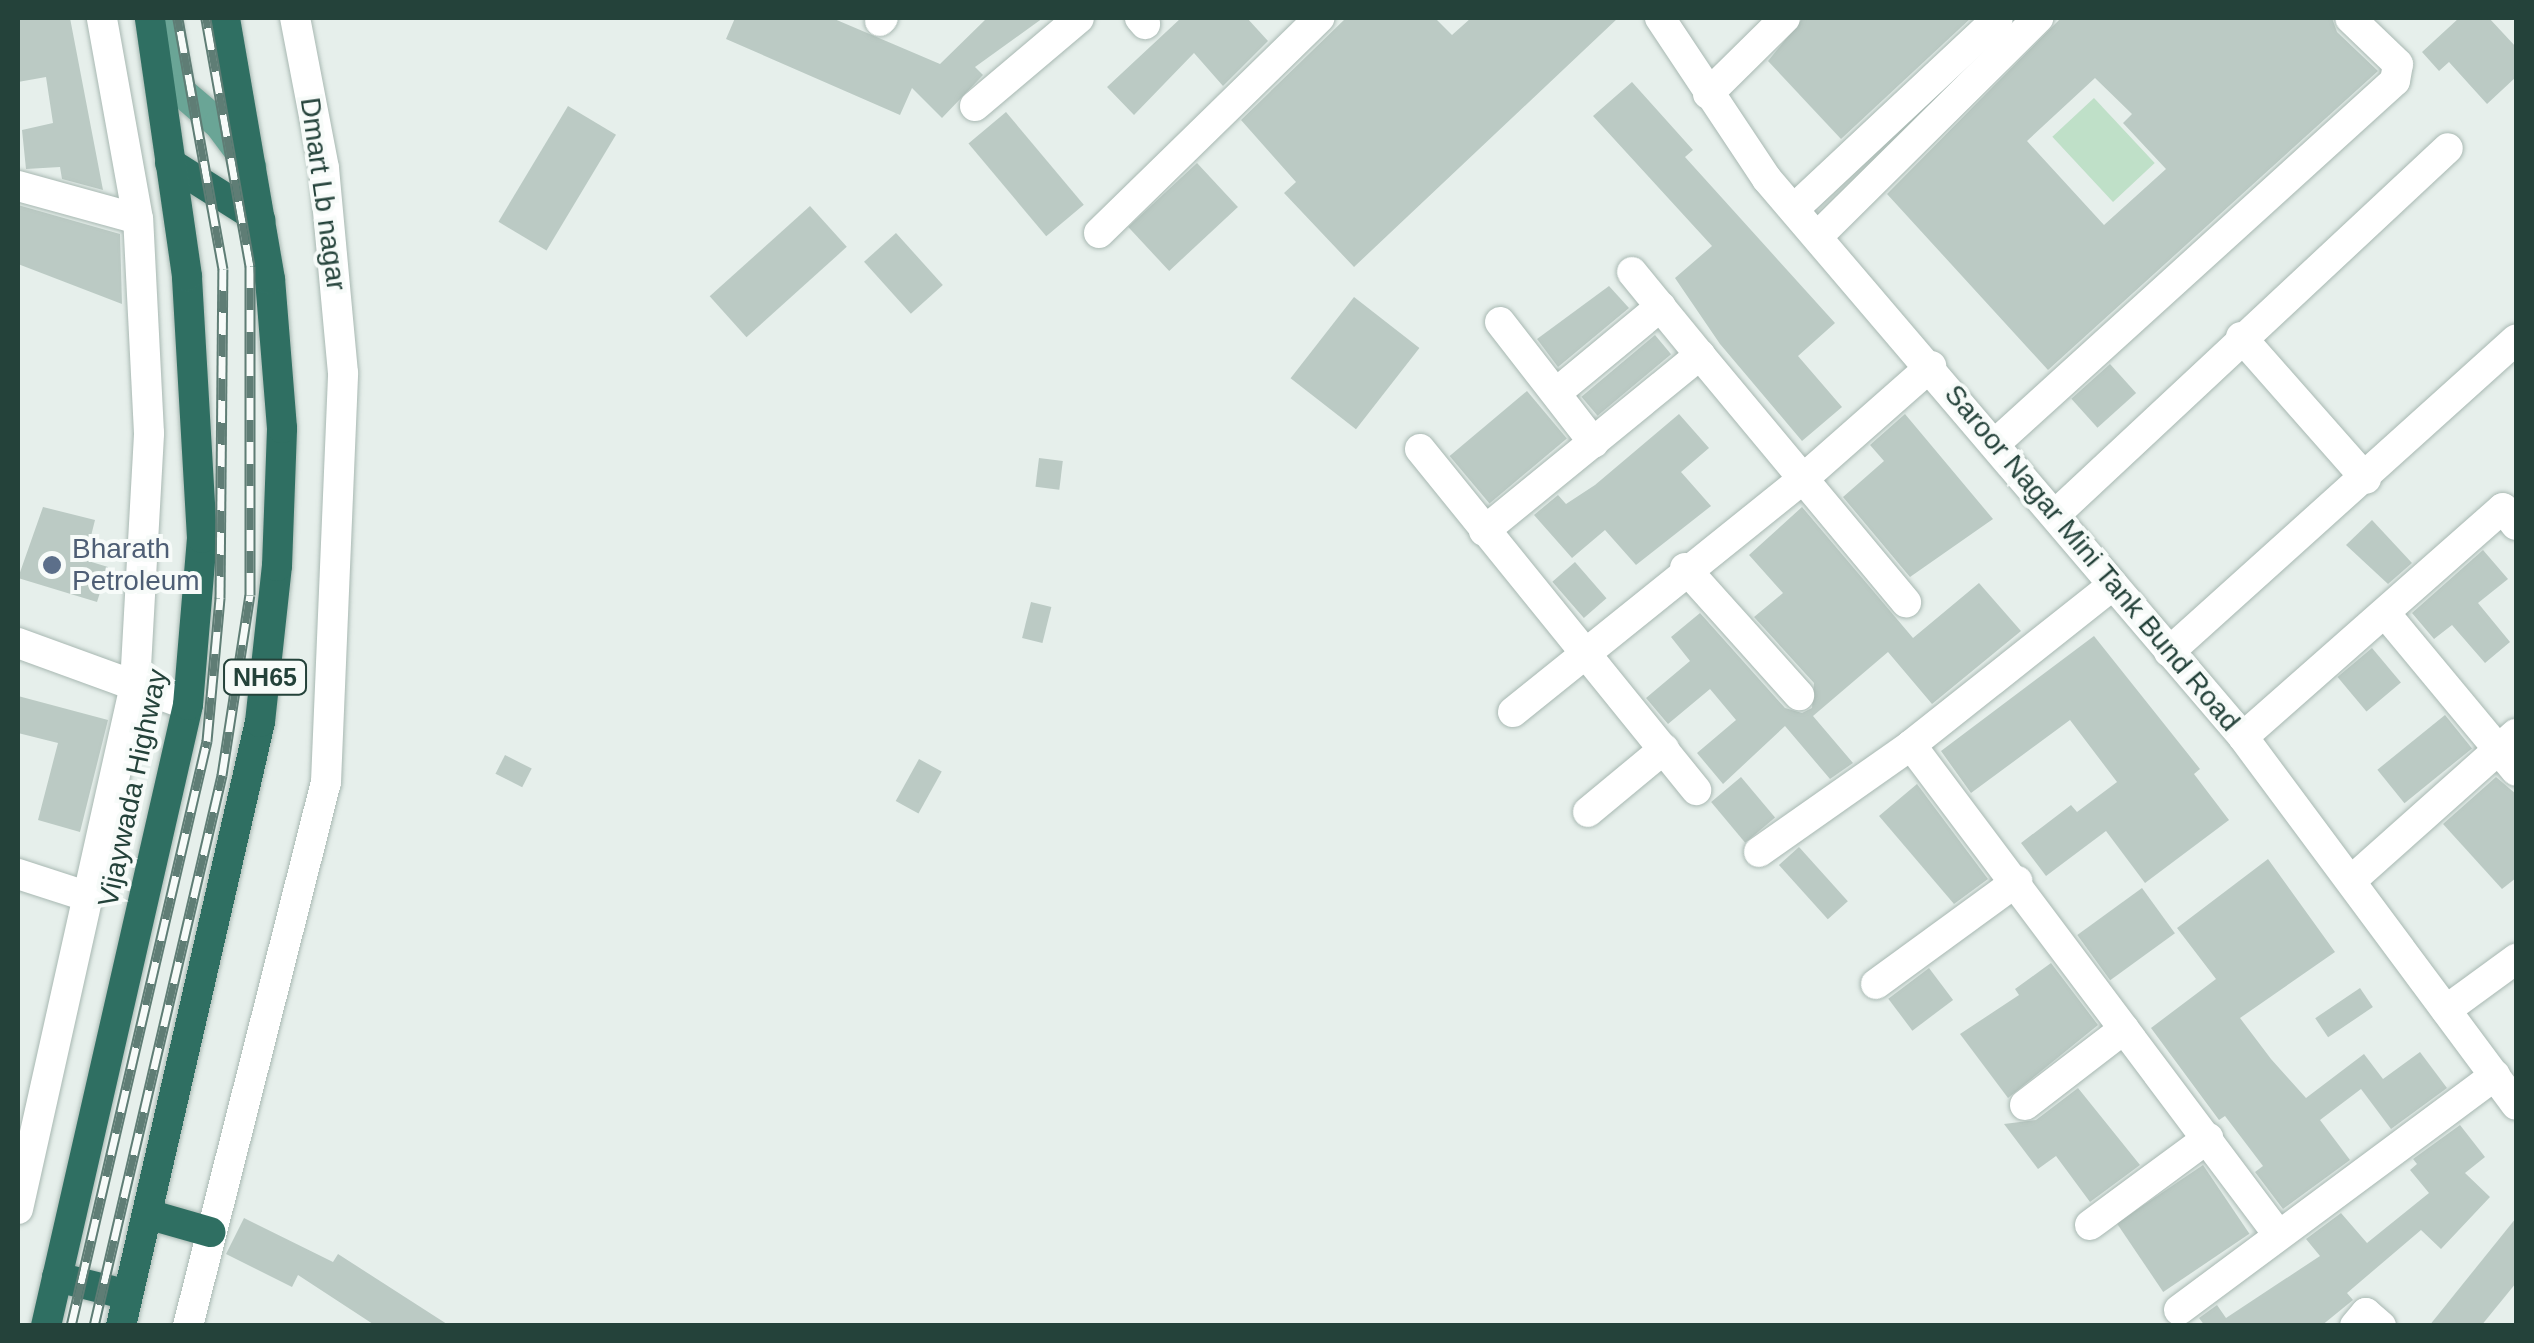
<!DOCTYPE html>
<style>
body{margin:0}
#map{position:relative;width:2534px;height:1343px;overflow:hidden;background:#e6efeb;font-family:Helvetica,sans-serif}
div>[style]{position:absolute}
.green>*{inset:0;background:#bfe0c8;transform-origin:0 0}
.building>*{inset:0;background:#bbcac4;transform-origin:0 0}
.roads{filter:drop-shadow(0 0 2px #a8b8b2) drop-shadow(0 0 2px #a8b8b2)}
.street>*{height:30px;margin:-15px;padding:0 15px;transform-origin:15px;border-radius:15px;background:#fff}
.secondary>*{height:30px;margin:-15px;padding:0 15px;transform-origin:15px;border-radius:15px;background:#fff}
.primary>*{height:30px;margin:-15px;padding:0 15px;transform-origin:15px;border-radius:15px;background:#6aa596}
.highway>*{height:30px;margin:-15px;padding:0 15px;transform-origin:15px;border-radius:15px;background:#2f6f62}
.rail>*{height:11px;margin-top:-5.5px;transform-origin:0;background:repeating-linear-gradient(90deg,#f7fbf9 0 22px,#5f7d75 0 44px);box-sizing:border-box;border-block:2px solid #5f7d75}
.dots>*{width:28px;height:28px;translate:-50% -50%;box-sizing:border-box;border:5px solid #f7fbf9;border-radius:50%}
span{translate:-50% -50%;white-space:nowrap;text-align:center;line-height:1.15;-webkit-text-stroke:8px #f7fbf9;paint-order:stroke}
.shield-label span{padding:2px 8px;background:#f7fbf9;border:2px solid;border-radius:8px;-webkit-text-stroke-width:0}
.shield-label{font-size:25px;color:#24423a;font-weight:700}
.street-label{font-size:28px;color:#24423a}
.service-label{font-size:28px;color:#4e5e75}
.left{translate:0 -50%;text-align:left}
.frame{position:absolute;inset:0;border:20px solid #24423a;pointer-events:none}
</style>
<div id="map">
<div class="green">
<i style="left:2094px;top:98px;width:89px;height:57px;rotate:47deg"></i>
</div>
<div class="building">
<i style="clip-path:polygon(18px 18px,70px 18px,103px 190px,62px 179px,60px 167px,26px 169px,22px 130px,53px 123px,46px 77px,18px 82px)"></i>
<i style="clip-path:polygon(735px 18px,832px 18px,940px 64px,987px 18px,1043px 18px,975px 67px,983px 75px,942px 118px,912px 88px,900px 115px,726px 39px)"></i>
<i style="clip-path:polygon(1181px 18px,1247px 18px,1268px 41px,1223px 86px,1194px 53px,1134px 115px,1107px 87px)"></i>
<i style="clip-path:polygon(1346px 18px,1435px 18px,1452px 35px,1471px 18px,1618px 18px,1354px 267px,1284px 193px,1296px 182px,1241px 120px)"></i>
<i style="clip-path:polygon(1803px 18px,1971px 18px,1841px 139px,1768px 61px)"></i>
<i style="clip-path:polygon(evenodd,2061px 18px,2332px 18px,2337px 32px,2378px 71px,2048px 370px,1887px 194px,2061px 18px,2095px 78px,2132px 114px,2123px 123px,2166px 169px,2104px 225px,2027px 141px,2095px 78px)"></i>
<i style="clip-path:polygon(2459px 18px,2489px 18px,2516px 47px,2516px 77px,2487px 104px,2449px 62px,2439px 71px,2422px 52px)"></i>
<i style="clip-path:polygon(1632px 82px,1693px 150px,1685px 157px,1835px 323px,1798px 356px,1842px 407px,1802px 441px,1720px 344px,1675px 278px,1712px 246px,1593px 116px)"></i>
<i style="left:568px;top:106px;width:56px;height:135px;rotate:31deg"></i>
<i style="left:1006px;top:112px;width:121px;height:49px;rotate:50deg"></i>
<i style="left:1197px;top:163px;width:60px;height:94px;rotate:47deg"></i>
<i style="clip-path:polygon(18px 205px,120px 234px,122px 304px,18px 264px)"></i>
<i style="left:810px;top:206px;width:55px;height:135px;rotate:48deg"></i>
<i style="left:896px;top:233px;width:70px;height:43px;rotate:48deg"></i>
<i style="clip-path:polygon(1609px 286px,1629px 308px,1558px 367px,1537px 339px)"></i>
<i style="left:1354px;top:297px;width:83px;height:103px;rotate:38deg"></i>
<i style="left:1655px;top:335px;width:25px;height:96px;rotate:50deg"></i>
<i style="left:2110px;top:364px;width:39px;height:52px;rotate:48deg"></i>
<i style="left:1527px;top:391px;width:62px;height:101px;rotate:50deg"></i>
<i style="clip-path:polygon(1679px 414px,1709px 448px,1681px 472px,1711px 506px,1636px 565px,1605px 530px,1572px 558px,1534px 515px,1558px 495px,1566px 504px,1595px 485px)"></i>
<i style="clip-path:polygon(1905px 414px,1993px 519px,1910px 577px,1843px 497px,1884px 461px,1870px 445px)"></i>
<i style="left:1039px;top:458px;width:24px;height:29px;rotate:7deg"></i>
<i style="clip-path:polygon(43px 507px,95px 520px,85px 560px,108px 567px,97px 602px,18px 578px)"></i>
<i style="clip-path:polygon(1802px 507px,1913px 638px,1979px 583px,2021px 631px,1932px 704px,1888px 652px,1813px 716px,1853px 763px,1830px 779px,1785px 726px,1723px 784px,1697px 753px,1736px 720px,1710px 689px,1668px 724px,1646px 698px,1690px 661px,1671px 637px,1700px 613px,1785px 708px,1802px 713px,1812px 708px,1814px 683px,1754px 617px,1783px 593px,1749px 555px)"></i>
<i style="clip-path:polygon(2372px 520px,2412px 563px,2388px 584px,2346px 545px)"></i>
<i style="clip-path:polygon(2483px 550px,2508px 579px,2478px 603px,2510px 642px,2485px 663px,2452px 625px,2434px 639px,2412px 613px)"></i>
<i style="left:1575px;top:562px;width:48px;height:30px;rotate:49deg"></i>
<i style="left:1031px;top:602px;width:21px;height:37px;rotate:14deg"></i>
<i style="clip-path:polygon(2094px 636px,2200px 769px,2194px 774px,2229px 820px,2145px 883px,2106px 831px,2046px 876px,2021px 843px,2071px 805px,2077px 812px,2117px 782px,2070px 720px,1971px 793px,1941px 751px)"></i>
<i style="left:2372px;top:648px;width:45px;height:45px;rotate:50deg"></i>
<i style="clip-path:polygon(18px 696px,108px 720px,80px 832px,38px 820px,58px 743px,18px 733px)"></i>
<i style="left:2445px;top:715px;width:43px;height:87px;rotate:51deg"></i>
<i style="left:505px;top:755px;width:30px;height:21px;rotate:27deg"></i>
<i style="left:919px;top:759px;width:26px;height:48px;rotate:29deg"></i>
<i style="left:1741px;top:777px;width:53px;height:39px;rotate:50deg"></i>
<i style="clip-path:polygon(2496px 777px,2516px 794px,2516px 878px,2502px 889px,2443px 824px)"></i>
<i style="clip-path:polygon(1917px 784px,1988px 879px,1954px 904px,1879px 816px)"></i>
<i style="left:1799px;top:847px;width:73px;height:27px;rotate:48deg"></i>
<i style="clip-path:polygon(2268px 859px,2335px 952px,2240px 1018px,2271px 1059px,2306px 1098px,2364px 1054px,2383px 1079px,2420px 1052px,2447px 1088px,2391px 1129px,2361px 1089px,2320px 1120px,2350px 1160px,2283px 1209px,2255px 1172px,2263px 1166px,2225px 1116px,2219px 1120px,2151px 1028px,2216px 979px,2177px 928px)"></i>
<i style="left:2142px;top:888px;width:56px;height:80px;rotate:54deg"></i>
<i style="clip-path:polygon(2051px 963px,2098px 1025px,2008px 1098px,1960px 1034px,2019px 995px,2015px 989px)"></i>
<i style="left:1929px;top:968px;width:40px;height:51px;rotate:53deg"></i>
<i style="left:2360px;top:988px;width:23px;height:54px;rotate:56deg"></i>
<i style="clip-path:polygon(2078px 1088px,2140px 1165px,2090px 1202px,2056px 1156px,2038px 1169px,2004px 1124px,2036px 1120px)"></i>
<i style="clip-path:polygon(2460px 1125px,2485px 1157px,2465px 1173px,2490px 1197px,2441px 1249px,2421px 1230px,2347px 1293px,2353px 1300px,2321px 1326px,2205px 1326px,2199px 1318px,2217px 1305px,2226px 1318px,2320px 1256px,2306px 1239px,2341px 1213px,2367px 1243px,2429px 1193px,2410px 1170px,2417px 1164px,2413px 1159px)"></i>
<i style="left:2203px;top:1165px;width:83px;height:104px;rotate:56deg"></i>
<i style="clip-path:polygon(244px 1218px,333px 1262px,338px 1254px,450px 1326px,376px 1326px,298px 1275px,292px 1287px,226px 1254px)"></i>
<i style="clip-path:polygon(2516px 1218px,2516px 1283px,2481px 1326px,2429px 1326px)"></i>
</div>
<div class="roads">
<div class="street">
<i style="left:1140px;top:18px;width:8px;rotate:50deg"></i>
<i style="left:880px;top:21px;width:4px;rotate:-45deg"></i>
<i style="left:1708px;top:94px;width:108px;rotate:-44.6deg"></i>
<i style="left:975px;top:106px;width:136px;rotate:-40.2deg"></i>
<i style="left:18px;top:186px;width:124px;rotate:15.4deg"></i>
<i style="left:1794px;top:209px;width:279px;rotate:-43.1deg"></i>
<i style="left:1099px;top:233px;width:308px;rotate:-44.3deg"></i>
<i style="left:1818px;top:236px;width:310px;rotate:-44.7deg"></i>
<i style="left:1632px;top:272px;width:107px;rotate:50.7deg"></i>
<i style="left:1500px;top:322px;width:153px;rotate:52.2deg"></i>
<i style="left:2241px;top:337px;width:189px;rotate:48.6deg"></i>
<i style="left:1556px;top:393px;width:136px;rotate:-39.6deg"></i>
<i style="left:1997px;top:442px;width:537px;rotate:-42.21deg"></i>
<i style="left:2395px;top:81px;width:17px;rotate:-80deg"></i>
<i style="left:2398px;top:64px;width:66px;rotate:-136.2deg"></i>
<i style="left:1420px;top:449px;width:439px;rotate:51deg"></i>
<i style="left:2056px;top:514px;width:536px;rotate:-43.04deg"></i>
<i style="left:1484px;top:531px;width:279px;rotate:-39.2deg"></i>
<i style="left:1700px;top:355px;width:322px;rotate:50.2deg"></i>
<i style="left:1685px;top:568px;width:171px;rotate:48.1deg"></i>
<i style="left:2385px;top:613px;width:205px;rotate:50.3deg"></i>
<i style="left:2169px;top:652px;width:467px;rotate:-42deg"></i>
<i style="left:1513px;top:712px;width:372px;rotate:-38.8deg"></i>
<i style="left:1803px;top:479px;width:171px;rotate:-41.4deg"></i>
<i style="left:2243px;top:737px;width:346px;rotate:-41.4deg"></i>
<i style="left:2503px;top:508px;width:21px;rotate:53deg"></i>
<i style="left:1911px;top:745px;width:610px;rotate:53.13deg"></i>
<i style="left:1588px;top:812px;width:99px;rotate:-39.7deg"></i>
<i style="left:1759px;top:852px;width:186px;rotate:-35.1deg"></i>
<i style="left:1911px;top:745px;width:258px;rotate:-38.4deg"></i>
<i style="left:18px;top:874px;width:75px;rotate:17.9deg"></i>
<i style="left:2353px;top:879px;width:218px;rotate:-41.7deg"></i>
<i style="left:1876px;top:984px;width:175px;rotate:-36.1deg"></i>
<i style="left:2446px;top:1010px;width:87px;rotate:-36.1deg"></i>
<i style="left:2025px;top:1105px;width:125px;rotate:-37.5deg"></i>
<i style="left:2090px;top:1225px;width:147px;rotate:-36.4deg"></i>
<i style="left:2179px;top:1310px;width:394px;rotate:-36.6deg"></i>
<i style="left:2355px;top:1326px;width:17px;rotate:-50deg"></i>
<i style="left:2366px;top:1313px;width:20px;rotate:41deg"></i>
</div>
<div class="secondary">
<i style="left:1660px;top:18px;width:193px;rotate:56.4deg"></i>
<i style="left:1767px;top:179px;width:733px;rotate:49.53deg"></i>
<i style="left:2243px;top:737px;width:458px;rotate:53.4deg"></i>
<i style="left:18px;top:643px;width:181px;rotate:20deg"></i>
<i style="left:18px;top:1209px;width:537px;rotate:-77.41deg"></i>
<i style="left:135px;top:685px;width:252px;rotate:-86.8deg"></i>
<i style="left:149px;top:433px;width:214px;rotate:-92.9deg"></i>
<i style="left:138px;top:219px;width:204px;rotate:-100.2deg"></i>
<i style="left:188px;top:1326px;width:561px;rotate:-75.77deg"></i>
<i style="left:326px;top:782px;width:409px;rotate:-87.6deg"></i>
<i style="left:343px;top:373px;width:206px;rotate:-95.3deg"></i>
<i style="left:324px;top:168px;width:153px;rotate:-100.9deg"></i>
</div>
<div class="primary">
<i style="left:166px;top:18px;width:73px;rotate:79.8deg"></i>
<i style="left:179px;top:90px;width:52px;rotate:40.4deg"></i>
<i style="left:219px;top:124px;width:54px;rotate:53.3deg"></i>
</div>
<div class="highway">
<i style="left:170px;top:163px;width:107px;rotate:32.3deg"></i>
<i style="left:147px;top:1214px;width:66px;rotate:15.9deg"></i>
<i style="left:57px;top:1277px;width:73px;rotate:14.2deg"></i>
<i style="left:46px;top:1326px;width:637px;rotate:-77.12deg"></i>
<i style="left:188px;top:705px;width:168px;rotate:-85.2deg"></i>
<i style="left:202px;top:538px;width:262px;rotate:-93.3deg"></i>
<i style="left:187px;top:276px;width:261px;rotate:-98.2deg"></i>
<i style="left:121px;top:1326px;width:620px;rotate:-77.04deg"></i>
<i style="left:260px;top:722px;width:157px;rotate:-83.8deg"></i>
<i style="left:277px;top:566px;width:138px;rotate:-87.9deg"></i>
<i style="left:282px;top:428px;width:149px;rotate:-94.6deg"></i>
<i style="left:270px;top:279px;width:265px;rotate:-99.8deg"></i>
</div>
</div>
<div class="rail">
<i style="left:71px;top:1326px;width:601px;rotate:-76.91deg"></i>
<i style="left:207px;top:741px;width:144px;rotate:-84.8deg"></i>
<i style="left:220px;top:598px;width:329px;rotate:-89.5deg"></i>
<i style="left:223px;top:269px;width:255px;rotate:-100.2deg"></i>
<i style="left:94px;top:1326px;width:566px;rotate:-76.92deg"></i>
<i style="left:222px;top:775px;width:182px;rotate:-81.2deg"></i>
<i style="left:250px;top:595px;width:329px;rotate:-90deg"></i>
<i style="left:250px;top:266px;width:252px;rotate:-100.1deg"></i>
</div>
<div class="dots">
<i style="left:52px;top:565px;background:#5c6f8a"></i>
</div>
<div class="shield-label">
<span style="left:265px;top:677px">NH65</span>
</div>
<div class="street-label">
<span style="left:323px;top:194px;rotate:82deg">Dmart Lb nagar</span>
<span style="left:2092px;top:558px;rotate:50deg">Saroor Nagar Mini Tank Bund Road</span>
<span style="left:133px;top:788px;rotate:-78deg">Vijaywada Highway</span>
</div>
<div class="service-label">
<span class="left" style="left:72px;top:565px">Bharath<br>Petroleum</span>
</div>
<div class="frame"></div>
</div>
